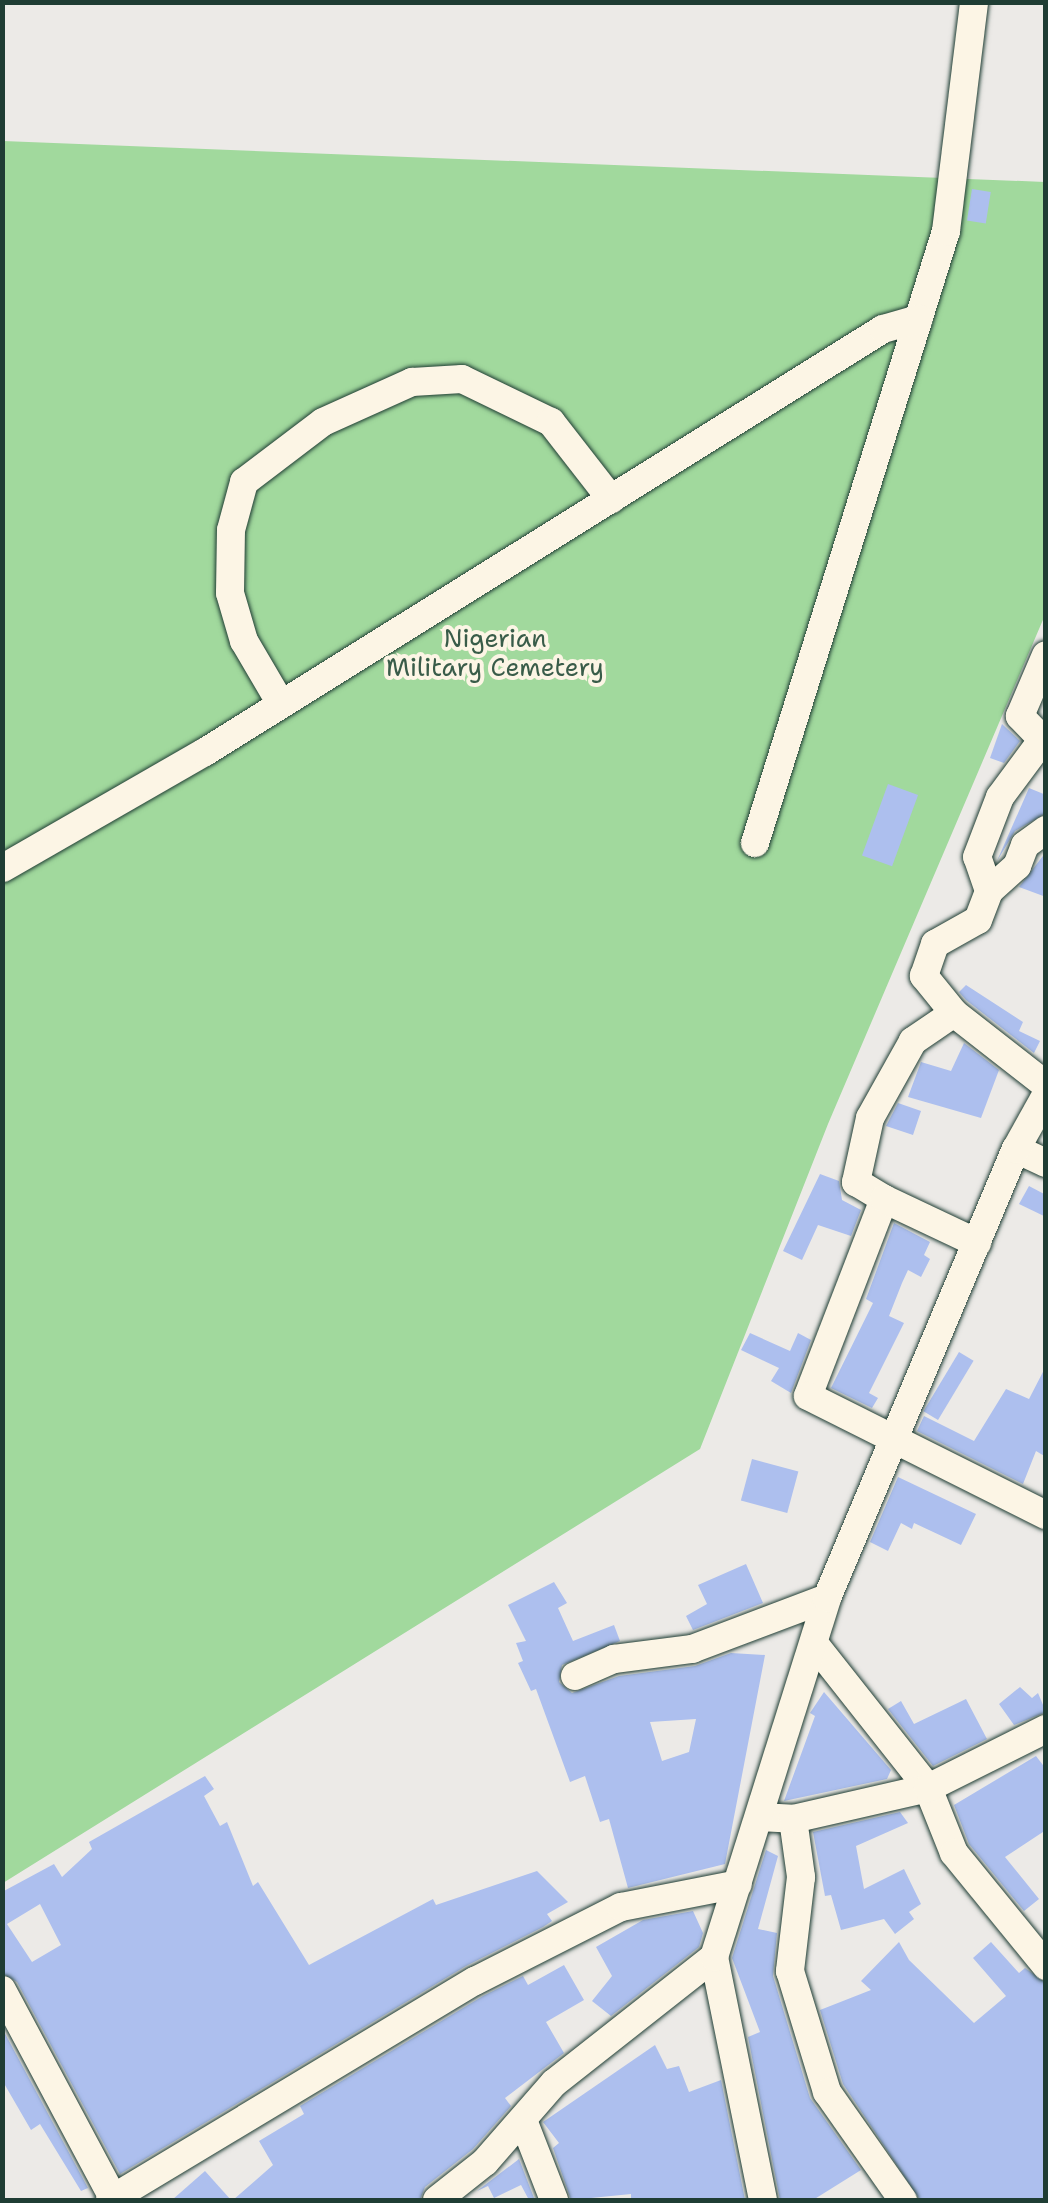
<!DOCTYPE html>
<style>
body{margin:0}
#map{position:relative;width:1048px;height:2203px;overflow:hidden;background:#eceae7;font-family:"Shantell Sans",sans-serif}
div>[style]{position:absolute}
.green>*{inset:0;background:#a1d99d}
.building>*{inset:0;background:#adbfee;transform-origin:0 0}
.roads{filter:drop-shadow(0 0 2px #1f3d34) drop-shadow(0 0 2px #1f3d34)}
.minor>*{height:28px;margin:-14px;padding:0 14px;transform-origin:14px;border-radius:14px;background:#fcf5e5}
span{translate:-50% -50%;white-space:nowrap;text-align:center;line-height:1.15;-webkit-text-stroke:8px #fcf5e5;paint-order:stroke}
.park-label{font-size:25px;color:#395c49}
.frame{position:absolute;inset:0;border:5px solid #1f3d34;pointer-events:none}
</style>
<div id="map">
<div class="green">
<i style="clip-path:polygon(3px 141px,1045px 182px,1045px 615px,828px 1124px,700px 1449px,3px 1883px)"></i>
</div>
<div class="building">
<i style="left:972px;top:189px;width:19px;height:32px;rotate:9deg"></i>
<i style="clip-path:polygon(1002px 724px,1020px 741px,1004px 763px,990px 758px)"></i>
<i style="left:888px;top:784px;width:32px;height:76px;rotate:20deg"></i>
<i style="clip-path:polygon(1029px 788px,1046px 795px,1046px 813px,1015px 831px,997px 861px)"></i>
<i style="clip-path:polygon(1046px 852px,1046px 897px,1019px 887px)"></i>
<i style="clip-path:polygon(966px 985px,1023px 1022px,1019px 1031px,1040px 1041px,1034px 1053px,966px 1000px,959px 992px)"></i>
<i style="clip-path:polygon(964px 1043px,999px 1070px,981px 1118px,908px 1097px,921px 1062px,951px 1071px)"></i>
<i style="clip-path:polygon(898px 1103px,921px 1111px,913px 1135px,886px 1126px)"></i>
<i style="clip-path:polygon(820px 1174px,839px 1181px,842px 1200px,861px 1210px,851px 1236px,818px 1225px,802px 1260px,783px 1251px)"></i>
<i style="clip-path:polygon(1029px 1186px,1046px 1195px,1046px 1217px,1019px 1204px)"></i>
<i style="clip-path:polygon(894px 1223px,930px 1242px,924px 1255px,930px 1259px,921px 1277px,908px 1270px,902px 1283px,889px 1316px,904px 1323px,869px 1393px,878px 1398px,872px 1408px,831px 1388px,873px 1303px,866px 1299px)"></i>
<i style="clip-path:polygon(750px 1333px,790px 1351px,798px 1333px,811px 1340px,791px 1393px,771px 1381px,779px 1368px,741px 1350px)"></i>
<i style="left:959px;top:1352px;width:17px;height:69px;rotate:31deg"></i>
<i style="clip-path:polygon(1046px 1366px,1046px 1457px,1036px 1451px,1023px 1484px,917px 1431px,924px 1416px,974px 1441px,1006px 1389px,1029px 1399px)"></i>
<i style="left:752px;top:1459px;width:48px;height:43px;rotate:15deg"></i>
<i style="clip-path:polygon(898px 1477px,976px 1514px,961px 1545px,914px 1523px,912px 1529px,901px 1523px,888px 1551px,870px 1542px)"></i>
<i style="clip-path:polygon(746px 1564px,763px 1603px,693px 1630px,686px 1616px,707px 1604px,698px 1585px)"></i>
<i style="clip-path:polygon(evenodd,554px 1582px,567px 1603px,558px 1608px,573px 1641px,614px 1625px,620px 1641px,562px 1665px,559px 1682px,572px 1693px,619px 1676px,695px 1666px,731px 1653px,765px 1655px,725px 1864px,628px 1888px,609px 1819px,600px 1822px,585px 1776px,570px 1782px,536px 1689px,531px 1691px,518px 1663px,523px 1661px,516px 1643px,526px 1641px,508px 1605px,554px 1582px,696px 1719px,689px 1752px,662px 1761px,650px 1722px,696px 1719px)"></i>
<i style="clip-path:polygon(1020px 1687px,1032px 1698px,1038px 1693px,1046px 1712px,1014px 1725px,999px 1704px)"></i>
<i style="clip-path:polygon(824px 1692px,891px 1770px,887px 1779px,784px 1801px,815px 1716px,810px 1713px)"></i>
<i style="clip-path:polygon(966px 1699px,987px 1739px,933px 1766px,888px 1709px,901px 1701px,914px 1724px)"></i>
<i style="clip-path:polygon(1036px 1756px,1046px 1769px,1046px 1830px,1005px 1857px,1039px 1899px,1024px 1911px,969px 1844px,954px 1805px)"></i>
<i style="clip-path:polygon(evenodd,205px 1776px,214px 1789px,204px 1796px,220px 1826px,227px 1822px,253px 1886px,258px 1882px,309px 1965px,433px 1899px,436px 1905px,537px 1871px,568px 1902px,547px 1914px,552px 1921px,543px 1927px,466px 1966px,120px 2174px,17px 1982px,2px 1973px,2px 1892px,54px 1864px,62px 1877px,92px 1849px,89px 1842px,205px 1776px,40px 1904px,61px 1945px,32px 1962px,7px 1924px,40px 1904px)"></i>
<i style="clip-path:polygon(900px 1812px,908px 1823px,856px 1846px,864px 1889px,904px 1869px,921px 1904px,909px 1912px,914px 1919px,895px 1934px,884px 1919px,841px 1930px,831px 1895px,825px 1896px,813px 1832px)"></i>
<i style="clip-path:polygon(766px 1850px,778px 1856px,758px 1929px,777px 1933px,773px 1976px,810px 2098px,861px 2170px,813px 2200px,780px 2200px,748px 2037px,760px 2032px,732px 1958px)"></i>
<i style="clip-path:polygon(693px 1911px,703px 1933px,699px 1947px,611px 2016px,592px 2001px,612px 1976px,596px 1947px,643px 1920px)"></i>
<i style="clip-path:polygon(899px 1942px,909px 1960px,974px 2023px,1006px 1996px,973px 1958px,991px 1942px,1019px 1973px,1025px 1968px,1046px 1983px,1046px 2200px,920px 2200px,843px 2084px,820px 2010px,871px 1990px,861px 1981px)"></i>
<i style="clip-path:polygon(564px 1965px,584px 2000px,546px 2022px,564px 2053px,505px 2098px,511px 2106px,473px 2149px,425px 2187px,420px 2200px,233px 2200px,273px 2165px,259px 2141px,304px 2114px,300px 2106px,483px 1996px,523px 1976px,528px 1985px)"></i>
<i style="clip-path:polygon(2px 2028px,88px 2188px,81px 2191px,40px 2124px,31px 2130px,2px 2080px)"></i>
<i style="clip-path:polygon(655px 2045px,667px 2069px,679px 2066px,689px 2092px,721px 2080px,745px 2200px,631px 2200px,631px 2194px,571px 2200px,553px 2148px,559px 2143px,543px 2122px)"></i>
<i style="clip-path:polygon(519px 2159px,534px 2198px,529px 2200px,521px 2185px,494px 2198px,488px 2186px,477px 2191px)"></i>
<i style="clip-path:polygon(205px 2171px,231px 2200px,172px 2200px)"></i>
</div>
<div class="roads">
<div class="minor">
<i style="left:281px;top:704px;width:73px;rotate:-120.4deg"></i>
<i style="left:244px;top:641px;width:50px;rotate:-106.3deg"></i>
<i style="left:230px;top:593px;width:63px;rotate:-89.1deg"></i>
<i style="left:231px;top:530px;width:50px;rotate:-74.8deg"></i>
<i style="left:244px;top:482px;width:99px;rotate:-37.2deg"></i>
<i style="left:323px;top:422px;width:98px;rotate:-24.2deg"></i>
<i style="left:412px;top:382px;width:50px;rotate:-3.4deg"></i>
<i style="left:462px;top:379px;width:99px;rotate:25.8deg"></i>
<i style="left:551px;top:422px;width:98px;rotate:52.1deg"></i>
<i style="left:1042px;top:739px;width:32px;rotate:-134deg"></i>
<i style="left:1020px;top:716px;width:66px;rotate:-66.9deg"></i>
<i style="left:755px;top:843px;width:641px;rotate:-72.67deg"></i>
<i style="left:946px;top:231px;width:231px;rotate:-83deg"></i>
<i style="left:3px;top:868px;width:233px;rotate:-29.9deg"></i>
<i style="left:205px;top:752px;width:799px;rotate:-31.96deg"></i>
<i style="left:883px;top:329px;width:37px;rotate:-16deg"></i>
<i style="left:989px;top:891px;width:36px;rotate:-109deg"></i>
<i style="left:977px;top:857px;width:64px;rotate:-69deg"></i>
<i style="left:1000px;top:797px;width:77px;rotate:-53.4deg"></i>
<i style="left:954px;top:1013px;width:48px;rotate:-129deg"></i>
<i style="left:924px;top:976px;width:34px;rotate:-71deg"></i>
<i style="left:935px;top:944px;width:49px;rotate:-29.2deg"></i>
<i style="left:978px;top:920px;width:31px;rotate:-69deg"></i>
<i style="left:989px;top:891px;width:38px;rotate:-42deg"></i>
<i style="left:1017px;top:866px;width:22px;rotate:-69deg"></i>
<i style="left:1025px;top:845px;width:26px;rotate:-36deg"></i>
<i style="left:1046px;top:1085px;width:117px;rotate:-142deg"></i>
<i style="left:954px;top:1013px;width:50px;rotate:145.7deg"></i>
<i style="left:913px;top:1041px;width:88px;rotate:119.2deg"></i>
<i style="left:870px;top:1118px;width:66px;rotate:102.3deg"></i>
<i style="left:856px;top:1182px;width:33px;rotate:31deg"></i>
<i style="left:884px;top:1199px;width:211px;rotate:111.1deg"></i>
<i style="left:808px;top:1396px;width:266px;rotate:26.6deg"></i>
<i style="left:1016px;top:1149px;width:33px;rotate:25deg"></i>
<i style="left:884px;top:1199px;width:103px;rotate:25.3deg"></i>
<i style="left:816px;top:1646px;width:181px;rotate:51.7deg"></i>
<i style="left:928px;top:1788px;width:70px;rotate:68.2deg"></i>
<i style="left:954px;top:1853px;width:146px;rotate:50.8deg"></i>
<i style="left:575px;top:1676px;width:43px;rotate:-23.6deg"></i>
<i style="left:614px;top:1659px;width:79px;rotate:-7.3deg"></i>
<i style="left:692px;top:1649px;width:144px;rotate:-20.7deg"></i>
<i style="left:759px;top:1817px;width:34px;rotate:3deg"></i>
<i style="left:793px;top:1819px;width:59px;rotate:82.1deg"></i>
<i style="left:801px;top:1877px;width:95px;rotate:96.7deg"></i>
<i style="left:790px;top:1971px;width:127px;rotate:73deg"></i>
<i style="left:827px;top:2092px;width:132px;rotate:54.9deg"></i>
<i style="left:793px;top:1819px;width:139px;rotate:-12.9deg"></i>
<i style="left:928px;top:1788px;width:132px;rotate:-26.6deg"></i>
<i style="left:714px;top:1957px;width:248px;rotate:78.6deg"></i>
<i style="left:2px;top:1990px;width:236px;rotate:61.9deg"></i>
<i style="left:523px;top:2120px;width:86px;rotate:68.8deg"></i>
<i style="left:110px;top:2200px;width:426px;rotate:-31deg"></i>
<i style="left:475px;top:1981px;width:164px;rotate:-26.9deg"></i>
<i style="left:621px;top:1907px;width:119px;rotate:-11.1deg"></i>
<i style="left:437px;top:2200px;width:61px;rotate:-38.4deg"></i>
<i style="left:485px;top:2162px;width:105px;rotate:-48.9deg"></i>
<i style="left:554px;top:2083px;width:204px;rotate:-38.2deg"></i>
<i style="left:714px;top:1957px;width:376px;rotate:-72.5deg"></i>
<i style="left:827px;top:1598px;width:487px;rotate:-67.2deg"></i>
<i style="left:1016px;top:1149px;width:62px;rotate:-60.9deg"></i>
</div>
</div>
<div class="park-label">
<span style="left:495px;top:653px">Nigerian<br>Military Cemetery</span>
</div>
<div class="frame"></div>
</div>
